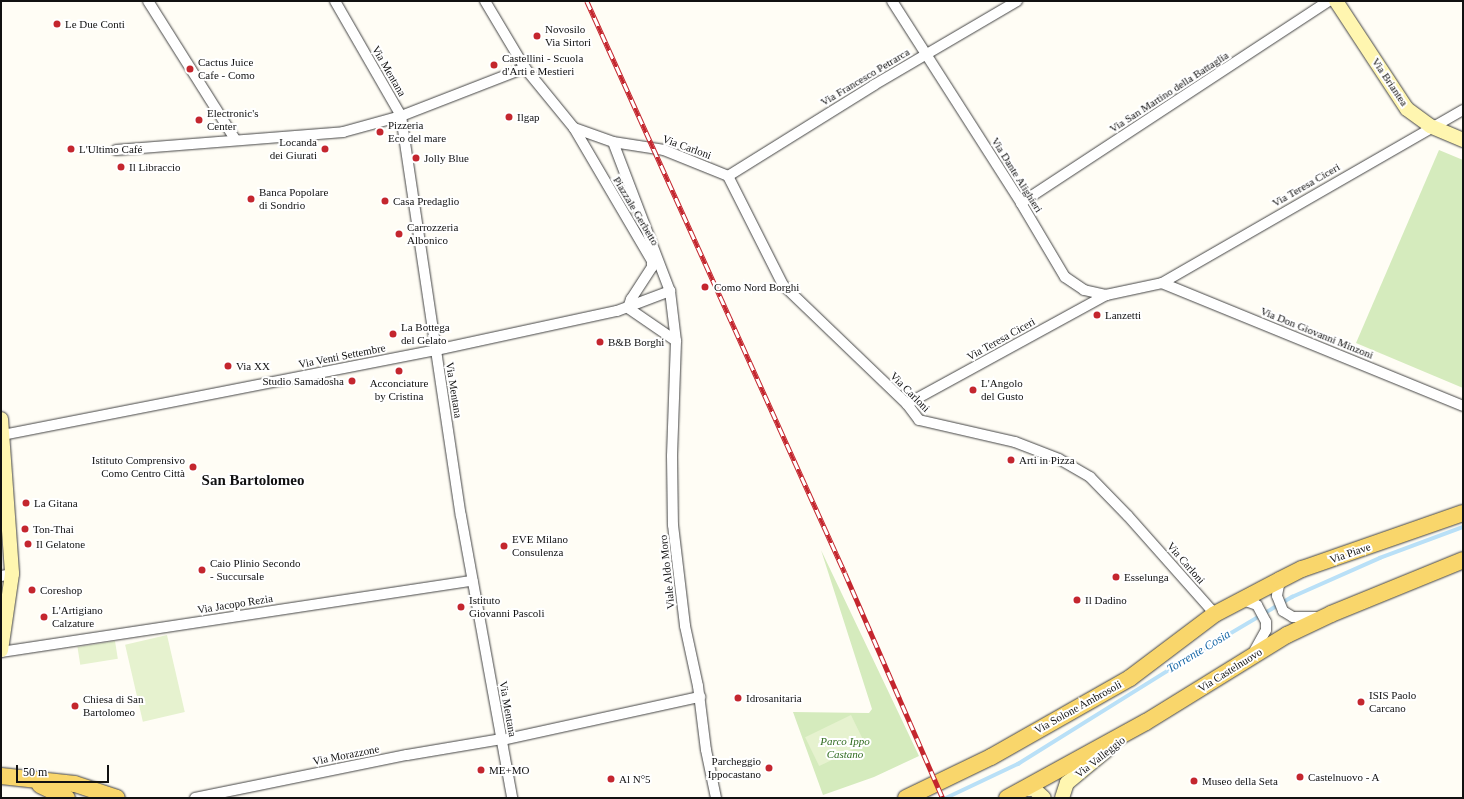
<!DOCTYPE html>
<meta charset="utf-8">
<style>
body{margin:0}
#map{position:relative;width:1464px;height:799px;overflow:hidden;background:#fffdf5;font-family:Georgia,serif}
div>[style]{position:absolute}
.green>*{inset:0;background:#d5ebbd}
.pitch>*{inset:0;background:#e6f2cf;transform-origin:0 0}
.stream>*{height:3.5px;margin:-1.75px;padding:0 1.75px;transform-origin:1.75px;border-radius:1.75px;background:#b9e0f7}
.roads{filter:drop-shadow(0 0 1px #444) drop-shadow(0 0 1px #444)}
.street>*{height:10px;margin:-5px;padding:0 5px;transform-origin:5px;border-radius:5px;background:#fff}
.secondary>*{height:14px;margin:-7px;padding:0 7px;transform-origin:7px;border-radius:7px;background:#fff6b0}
.primary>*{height:16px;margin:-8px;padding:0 8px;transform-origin:8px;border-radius:8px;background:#f9d66b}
.rail>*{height:4.5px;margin-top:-2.25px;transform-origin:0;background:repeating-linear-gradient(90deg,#fff 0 9px,#c4262e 0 18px);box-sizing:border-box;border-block:1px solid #c4262e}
.dots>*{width:11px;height:11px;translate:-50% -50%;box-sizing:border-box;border:2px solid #fff;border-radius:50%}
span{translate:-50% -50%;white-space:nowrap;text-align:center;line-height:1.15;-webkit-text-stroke:4px #fff;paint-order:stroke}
.poi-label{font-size:11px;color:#111}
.left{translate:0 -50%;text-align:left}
.right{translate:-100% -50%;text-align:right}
.street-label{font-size:11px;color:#111}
.park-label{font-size:11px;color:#2f6b1f;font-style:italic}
.water-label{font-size:12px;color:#1768a6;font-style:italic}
.district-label{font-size:15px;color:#111;font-weight:700}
.frame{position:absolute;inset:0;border:2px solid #111;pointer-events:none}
.scale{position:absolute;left:16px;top:765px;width:93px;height:18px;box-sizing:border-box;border:2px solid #111;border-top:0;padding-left:5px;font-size:12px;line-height:14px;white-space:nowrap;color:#111;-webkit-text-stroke:3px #fff;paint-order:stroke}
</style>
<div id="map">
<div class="green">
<i style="clip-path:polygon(1439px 150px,1463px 160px,1463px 388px,1356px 343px)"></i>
<i style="clip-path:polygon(821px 550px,919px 756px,874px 777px,823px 795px,793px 712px,869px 713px,872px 709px)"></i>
</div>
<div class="pitch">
<i style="left:167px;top:635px;width:79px;height:43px;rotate:77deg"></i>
<i style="left:115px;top:641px;width:18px;height:38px;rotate:81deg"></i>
<i style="left:851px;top:715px;width:32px;height:51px;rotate:64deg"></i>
</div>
<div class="stream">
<i style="left:946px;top:798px;width:80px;rotate:-25.3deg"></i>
<i style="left:1018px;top:764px;width:187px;rotate:-31.9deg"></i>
<i style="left:1177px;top:665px;width:134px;rotate:-30.6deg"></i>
<i style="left:1292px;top:597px;width:96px;rotate:-23.9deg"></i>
<i style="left:1380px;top:558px;width:89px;rotate:-20.5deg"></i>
</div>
<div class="roads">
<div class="street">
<i style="left:148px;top:1px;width:163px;rotate:57.8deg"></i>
<i style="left:335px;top:1px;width:133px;rotate:60.1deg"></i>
<i style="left:401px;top:116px;width:404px;rotate:81.5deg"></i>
<i style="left:461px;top:516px;width:287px;rotate:79.7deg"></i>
<i style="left:485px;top:1px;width:78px;rotate:59.2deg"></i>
<i style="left:525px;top:68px;width:77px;rotate:50.8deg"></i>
<i style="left:574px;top:128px;width:41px;rotate:19.7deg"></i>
<i style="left:613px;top:142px;width:52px;rotate:8.9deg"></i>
<i style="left:664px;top:150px;width:69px;rotate:22.1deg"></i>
<i style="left:728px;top:176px;width:122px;rotate:63.2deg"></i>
<i style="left:783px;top:285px;width:172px;rotate:43.8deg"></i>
<i style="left:907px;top:404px;width:20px;rotate:53deg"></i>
<i style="left:919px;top:420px;width:98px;rotate:12.9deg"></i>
<i style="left:1015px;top:442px;width:47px;rotate:21.1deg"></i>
<i style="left:1059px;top:459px;width:36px;rotate:30deg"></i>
<i style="left:1090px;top:477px;width:54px;rotate:45.7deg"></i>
<i style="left:1128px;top:516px;width:131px;rotate:48.4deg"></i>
<i style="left:892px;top:1px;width:240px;rotate:57.4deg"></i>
<i style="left:1021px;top:203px;width:86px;rotate:59.3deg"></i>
<i style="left:1065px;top:277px;width:23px;rotate:34deg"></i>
<i style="left:1084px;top:290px;width:23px;rotate:13deg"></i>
<i style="left:1106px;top:295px;width:57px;rotate:-12.1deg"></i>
<i style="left:1162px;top:283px;width:347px;rotate:-29.9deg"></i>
<i style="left:574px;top:128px;width:154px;rotate:59.6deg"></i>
<i style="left:652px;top:261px;width:6px;rotate:90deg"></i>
<i style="left:652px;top:267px;width:38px;rotate:123deg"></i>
<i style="left:631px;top:299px;width:9px;rotate:108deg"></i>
<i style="left:613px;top:142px;width:160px;rotate:69.1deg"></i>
<i style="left:670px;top:291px;width:50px;rotate:83.2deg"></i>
<i style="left:676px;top:341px;width:115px;rotate:92deg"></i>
<i style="left:672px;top:456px;width:69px;rotate:89.2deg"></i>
<i style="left:673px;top:525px;width:102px;rotate:83.2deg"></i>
<i style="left:685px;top:626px;width:61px;rotate:77.8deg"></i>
<i style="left:698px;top:686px;width:64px;rotate:82.9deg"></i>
<i style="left:706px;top:750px;width:49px;rotate:78.2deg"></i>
<i style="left:116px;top:150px;width:228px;rotate:-4.5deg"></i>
<i style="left:343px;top:132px;width:60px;rotate:-15.4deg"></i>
<i style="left:401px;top:116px;width:133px;rotate:-21.2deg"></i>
<i style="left:728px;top:176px;width:172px;rotate:-31.9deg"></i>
<i style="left:874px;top:85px;width:166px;rotate:-30.4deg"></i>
<i style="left:1021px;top:203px;width:368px;rotate:-33.3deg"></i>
<i style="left:1162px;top:283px;width:325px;rotate:22.2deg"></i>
<i style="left:628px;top:308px;width:58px;rotate:34.5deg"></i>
<i style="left:907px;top:404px;width:227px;rotate:-28.7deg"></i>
<i style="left:3px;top:435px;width:441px;rotate:-11.1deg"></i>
<i style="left:436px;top:350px;width:185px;rotate:-12.2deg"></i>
<i style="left:617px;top:311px;width:57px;rotate:-20.7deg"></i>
<i style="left:1px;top:576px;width:11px;rotate:-10deg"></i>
<i style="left:1280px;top:580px;width:16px;rotate:101deg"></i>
<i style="left:1277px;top:596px;width:16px;rotate:68deg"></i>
<i style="left:1283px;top:611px;width:12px;rotate:31deg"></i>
<i style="left:1293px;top:617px;width:23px"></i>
<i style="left:1243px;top:600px;width:15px;rotate:20deg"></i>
<i style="left:1257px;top:605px;width:19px;rotate:62deg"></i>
<i style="left:1266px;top:622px;width:8px;rotate:90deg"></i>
<i style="left:1266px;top:630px;width:26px;rotate:119deg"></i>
<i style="left:1px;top:652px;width:477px;rotate:-8.6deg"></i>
<i style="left:502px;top:740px;width:203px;rotate:-12.3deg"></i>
<i style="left:195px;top:798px;width:216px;rotate:-11.5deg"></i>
<i style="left:407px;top:755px;width:96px;rotate:-9.6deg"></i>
</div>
<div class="secondary">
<i style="left:1336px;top:1px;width:129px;rotate:56.7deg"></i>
<i style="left:1407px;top:109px;width:29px;rotate:36deg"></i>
<i style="left:1430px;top:126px;width:36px;rotate:23deg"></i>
<i style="left:1px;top:419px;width:155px;rotate:85.9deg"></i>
<i style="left:12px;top:574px;width:77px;rotate:98.2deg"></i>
<i style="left:1025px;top:789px;width:9px"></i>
<i style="left:1034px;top:789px;width:13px;rotate:42deg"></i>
<i style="left:1062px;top:798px;width:16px;rotate:-72deg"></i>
<i style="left:1067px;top:783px;width:52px;rotate:-39.5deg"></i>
</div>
<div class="primary">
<i style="left:1px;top:776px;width:74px;rotate:6.2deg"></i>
<i style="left:75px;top:784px;width:44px;rotate:18.4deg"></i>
<i style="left:40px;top:785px;width:30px;rotate:26deg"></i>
<i style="left:906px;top:798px;width:94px;rotate:-25.8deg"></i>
<i style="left:991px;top:757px;width:160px;rotate:-29.6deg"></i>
<i style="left:1130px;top:678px;width:106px;rotate:-37deg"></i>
<i style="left:1215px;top:614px;width:73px;rotate:-27.6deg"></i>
<i style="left:1280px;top:580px;width:25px;rotate:-27deg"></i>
<i style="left:1302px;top:569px;width:170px;rotate:-19.2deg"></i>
<i style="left:1007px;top:798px;width:158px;rotate:-28.7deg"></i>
<i style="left:1146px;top:722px;width:166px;rotate:-31.7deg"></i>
<i style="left:1287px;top:635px;width:49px;rotate:-25.5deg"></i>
<i style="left:1331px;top:614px;width:143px;rotate:-22.2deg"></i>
</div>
</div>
<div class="rail">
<i style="left:587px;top:1px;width:627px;rotate:65.72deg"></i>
<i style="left:845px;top:573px;width:245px;rotate:66.5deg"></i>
</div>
<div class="dots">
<i style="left:57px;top:24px;background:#c4262e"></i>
<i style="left:537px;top:36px;background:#c4262e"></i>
<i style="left:494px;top:65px;background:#c4262e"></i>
<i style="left:190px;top:69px;background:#c4262e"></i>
<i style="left:509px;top:117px;background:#c4262e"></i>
<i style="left:199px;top:120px;background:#c4262e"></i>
<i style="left:380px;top:132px;background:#c4262e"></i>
<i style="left:71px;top:149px;background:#c4262e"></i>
<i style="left:325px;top:149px;background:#c4262e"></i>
<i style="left:416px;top:158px;background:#c4262e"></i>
<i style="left:121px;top:167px;background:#c4262e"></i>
<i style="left:251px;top:199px;background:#c4262e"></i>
<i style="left:385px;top:201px;background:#c4262e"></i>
<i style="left:399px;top:234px;background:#c4262e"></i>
<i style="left:705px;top:287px;background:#c4262e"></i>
<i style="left:1097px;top:315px;background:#c4262e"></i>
<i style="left:393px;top:334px;background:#c4262e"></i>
<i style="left:600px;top:342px;background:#c4262e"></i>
<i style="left:228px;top:366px;background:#c4262e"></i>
<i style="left:399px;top:371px;background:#c4262e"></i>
<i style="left:352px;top:381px;background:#c4262e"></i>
<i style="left:973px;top:390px;background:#c4262e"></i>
<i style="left:1011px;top:460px;background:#c4262e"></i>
<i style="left:193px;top:467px;background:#c4262e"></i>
<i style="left:26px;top:503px;background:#c4262e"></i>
<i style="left:25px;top:529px;background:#c4262e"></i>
<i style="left:28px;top:544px;background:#c4262e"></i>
<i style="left:504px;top:546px;background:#c4262e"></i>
<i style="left:202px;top:570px;background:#c4262e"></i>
<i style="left:1116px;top:577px;background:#c4262e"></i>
<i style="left:32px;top:590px;background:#c4262e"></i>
<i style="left:1077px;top:600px;background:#c4262e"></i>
<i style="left:461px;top:607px;background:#c4262e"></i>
<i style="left:44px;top:617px;background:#c4262e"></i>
<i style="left:738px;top:698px;background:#c4262e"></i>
<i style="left:1361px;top:702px;background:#c4262e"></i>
<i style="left:75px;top:706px;background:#c4262e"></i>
<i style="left:769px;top:768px;background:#c4262e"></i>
<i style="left:481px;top:770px;background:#c4262e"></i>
<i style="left:1300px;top:777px;background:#c4262e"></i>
<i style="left:611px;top:779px;background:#c4262e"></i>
<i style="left:1194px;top:781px;background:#c4262e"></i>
</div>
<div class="poi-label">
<span class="left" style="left:65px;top:24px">Le Due Conti</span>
<span class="left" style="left:545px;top:36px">Novosilo<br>Via Sirtori</span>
<span class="left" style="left:502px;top:65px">Castellini - Scuola<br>d'Arti e Mestieri</span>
<span class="left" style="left:198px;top:69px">Cactus Juice<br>Cafe - Como</span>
<span class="left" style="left:207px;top:120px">Electronic's<br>Center</span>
<span class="left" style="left:517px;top:117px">Ilgap</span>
<span class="left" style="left:388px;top:132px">Pizzeria<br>Eco del mare</span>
<span class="right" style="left:317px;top:149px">Locanda<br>dei Giurati</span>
<span class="left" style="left:79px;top:149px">L'Ultimo Café</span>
<span class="left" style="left:424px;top:158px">Jolly Blue</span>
<span class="left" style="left:129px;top:167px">Il Libraccio</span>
<span class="left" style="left:259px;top:199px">Banca Popolare<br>di Sondrio</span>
<span class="left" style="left:393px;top:201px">Casa Predaglio</span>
<span class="left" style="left:407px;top:234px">Carrozzeria<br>Albonico</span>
<span class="left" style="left:714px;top:287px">Como Nord Borghi</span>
<span class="left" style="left:1105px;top:315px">Lanzetti</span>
<span class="left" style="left:401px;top:334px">La Bottega<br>del Gelato</span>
<span class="left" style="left:608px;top:342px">B&amp;B Borghi</span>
<span class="left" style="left:236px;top:366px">Via XX</span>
<span class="right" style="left:344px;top:381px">Studio Samadosha</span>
<span style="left:399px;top:390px">Acconciature<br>by Cristina</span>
<span class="left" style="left:981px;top:390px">L'Angolo<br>del Gusto</span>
<span class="left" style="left:1019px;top:460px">Arti in Pizza</span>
<span class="right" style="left:185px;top:467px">Istituto Comprensivo<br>Como Centro Città</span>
<span class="left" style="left:34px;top:503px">La Gitana</span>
<span class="left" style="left:33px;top:529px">Ton-Thai</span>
<span class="left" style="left:512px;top:546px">EVE Milano<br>Consulenza</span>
<span class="left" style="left:36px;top:544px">Il Gelatone</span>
<span class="left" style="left:210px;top:570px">Caio Plinio Secondo<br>- Succursale</span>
<span class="left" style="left:1124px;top:577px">Esselunga</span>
<span class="left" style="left:40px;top:590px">Coreshop</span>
<span class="left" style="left:1085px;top:600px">Il Dadino</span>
<span class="left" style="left:469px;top:607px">Istituto<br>Giovanni Pascoli</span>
<span class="left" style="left:52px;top:617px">L'Artigiano<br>Calzature</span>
<span class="left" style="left:1369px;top:702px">ISIS Paolo<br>Carcano</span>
<span class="left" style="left:746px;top:698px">Idrosanitaria</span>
<span class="left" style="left:83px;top:706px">Chiesa di San<br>Bartolomeo</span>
<span class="right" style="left:761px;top:768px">Parcheggio<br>Ippocastano</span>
<span class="left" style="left:489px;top:770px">ME+MO</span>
<span class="left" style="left:1308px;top:777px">Castelnuovo - A</span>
<span class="left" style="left:619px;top:779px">Al N°5</span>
<span class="left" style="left:1202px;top:781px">Museo della Seta</span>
</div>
<div class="street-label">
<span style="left:389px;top:71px;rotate:60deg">Via Mentana</span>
<span style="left:865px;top:77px;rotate:-31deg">Via Francesco Petrarca</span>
<span style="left:1390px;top:82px;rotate:56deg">Via Briantea</span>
<span style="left:1169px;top:92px;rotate:-33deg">Via San Martino della Battaglia</span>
<span style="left:687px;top:147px;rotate:20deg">Via Carloni</span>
<span style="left:1017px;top:175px;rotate:58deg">Via Dante Alighieri</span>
<span style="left:1306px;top:185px;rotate:-30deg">Via Teresa Ciceri</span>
<span style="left:636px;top:211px;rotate:59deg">Piazzale Gerbetto</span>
<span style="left:1317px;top:333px;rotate:22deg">Via Don Giovanni Minzoni</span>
<span style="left:1001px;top:339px;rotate:-29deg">Via Teresa Ciceri</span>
<span style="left:342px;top:356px;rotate:-11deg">Via Venti Settembre</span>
<span style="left:454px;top:390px;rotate:81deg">Via Mentana</span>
<span style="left:910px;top:392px;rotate:45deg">Via Carloni</span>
<span style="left:1350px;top:553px;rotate:-19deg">Via Piave</span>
<span style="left:1186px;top:563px;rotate:49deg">Via Carloni</span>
<span style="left:667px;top:572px;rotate:-96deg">Viale Aldo Moro</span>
<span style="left:235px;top:604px;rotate:-9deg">Via Jacopo Rezia</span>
<span style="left:1230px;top:670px;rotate:-32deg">Via Castelnuovo</span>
<span style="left:1078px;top:707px;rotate:-29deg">Via Solone Ambrosoli</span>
<span style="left:508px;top:709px;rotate:80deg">Via Mentana</span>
<span style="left:346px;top:755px;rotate:-11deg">Via Morazzone</span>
<span style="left:1100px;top:757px;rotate:-38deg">Via Valleggio</span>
</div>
<div class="park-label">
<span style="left:845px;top:748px">Parco Ippo<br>Castano</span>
</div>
<div class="water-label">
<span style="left:1199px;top:652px;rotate:-31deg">Torrente Cosia</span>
</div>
<div class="district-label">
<span style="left:253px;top:481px">San Bartolomeo</span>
</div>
<div class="frame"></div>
<div class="scale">50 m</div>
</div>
